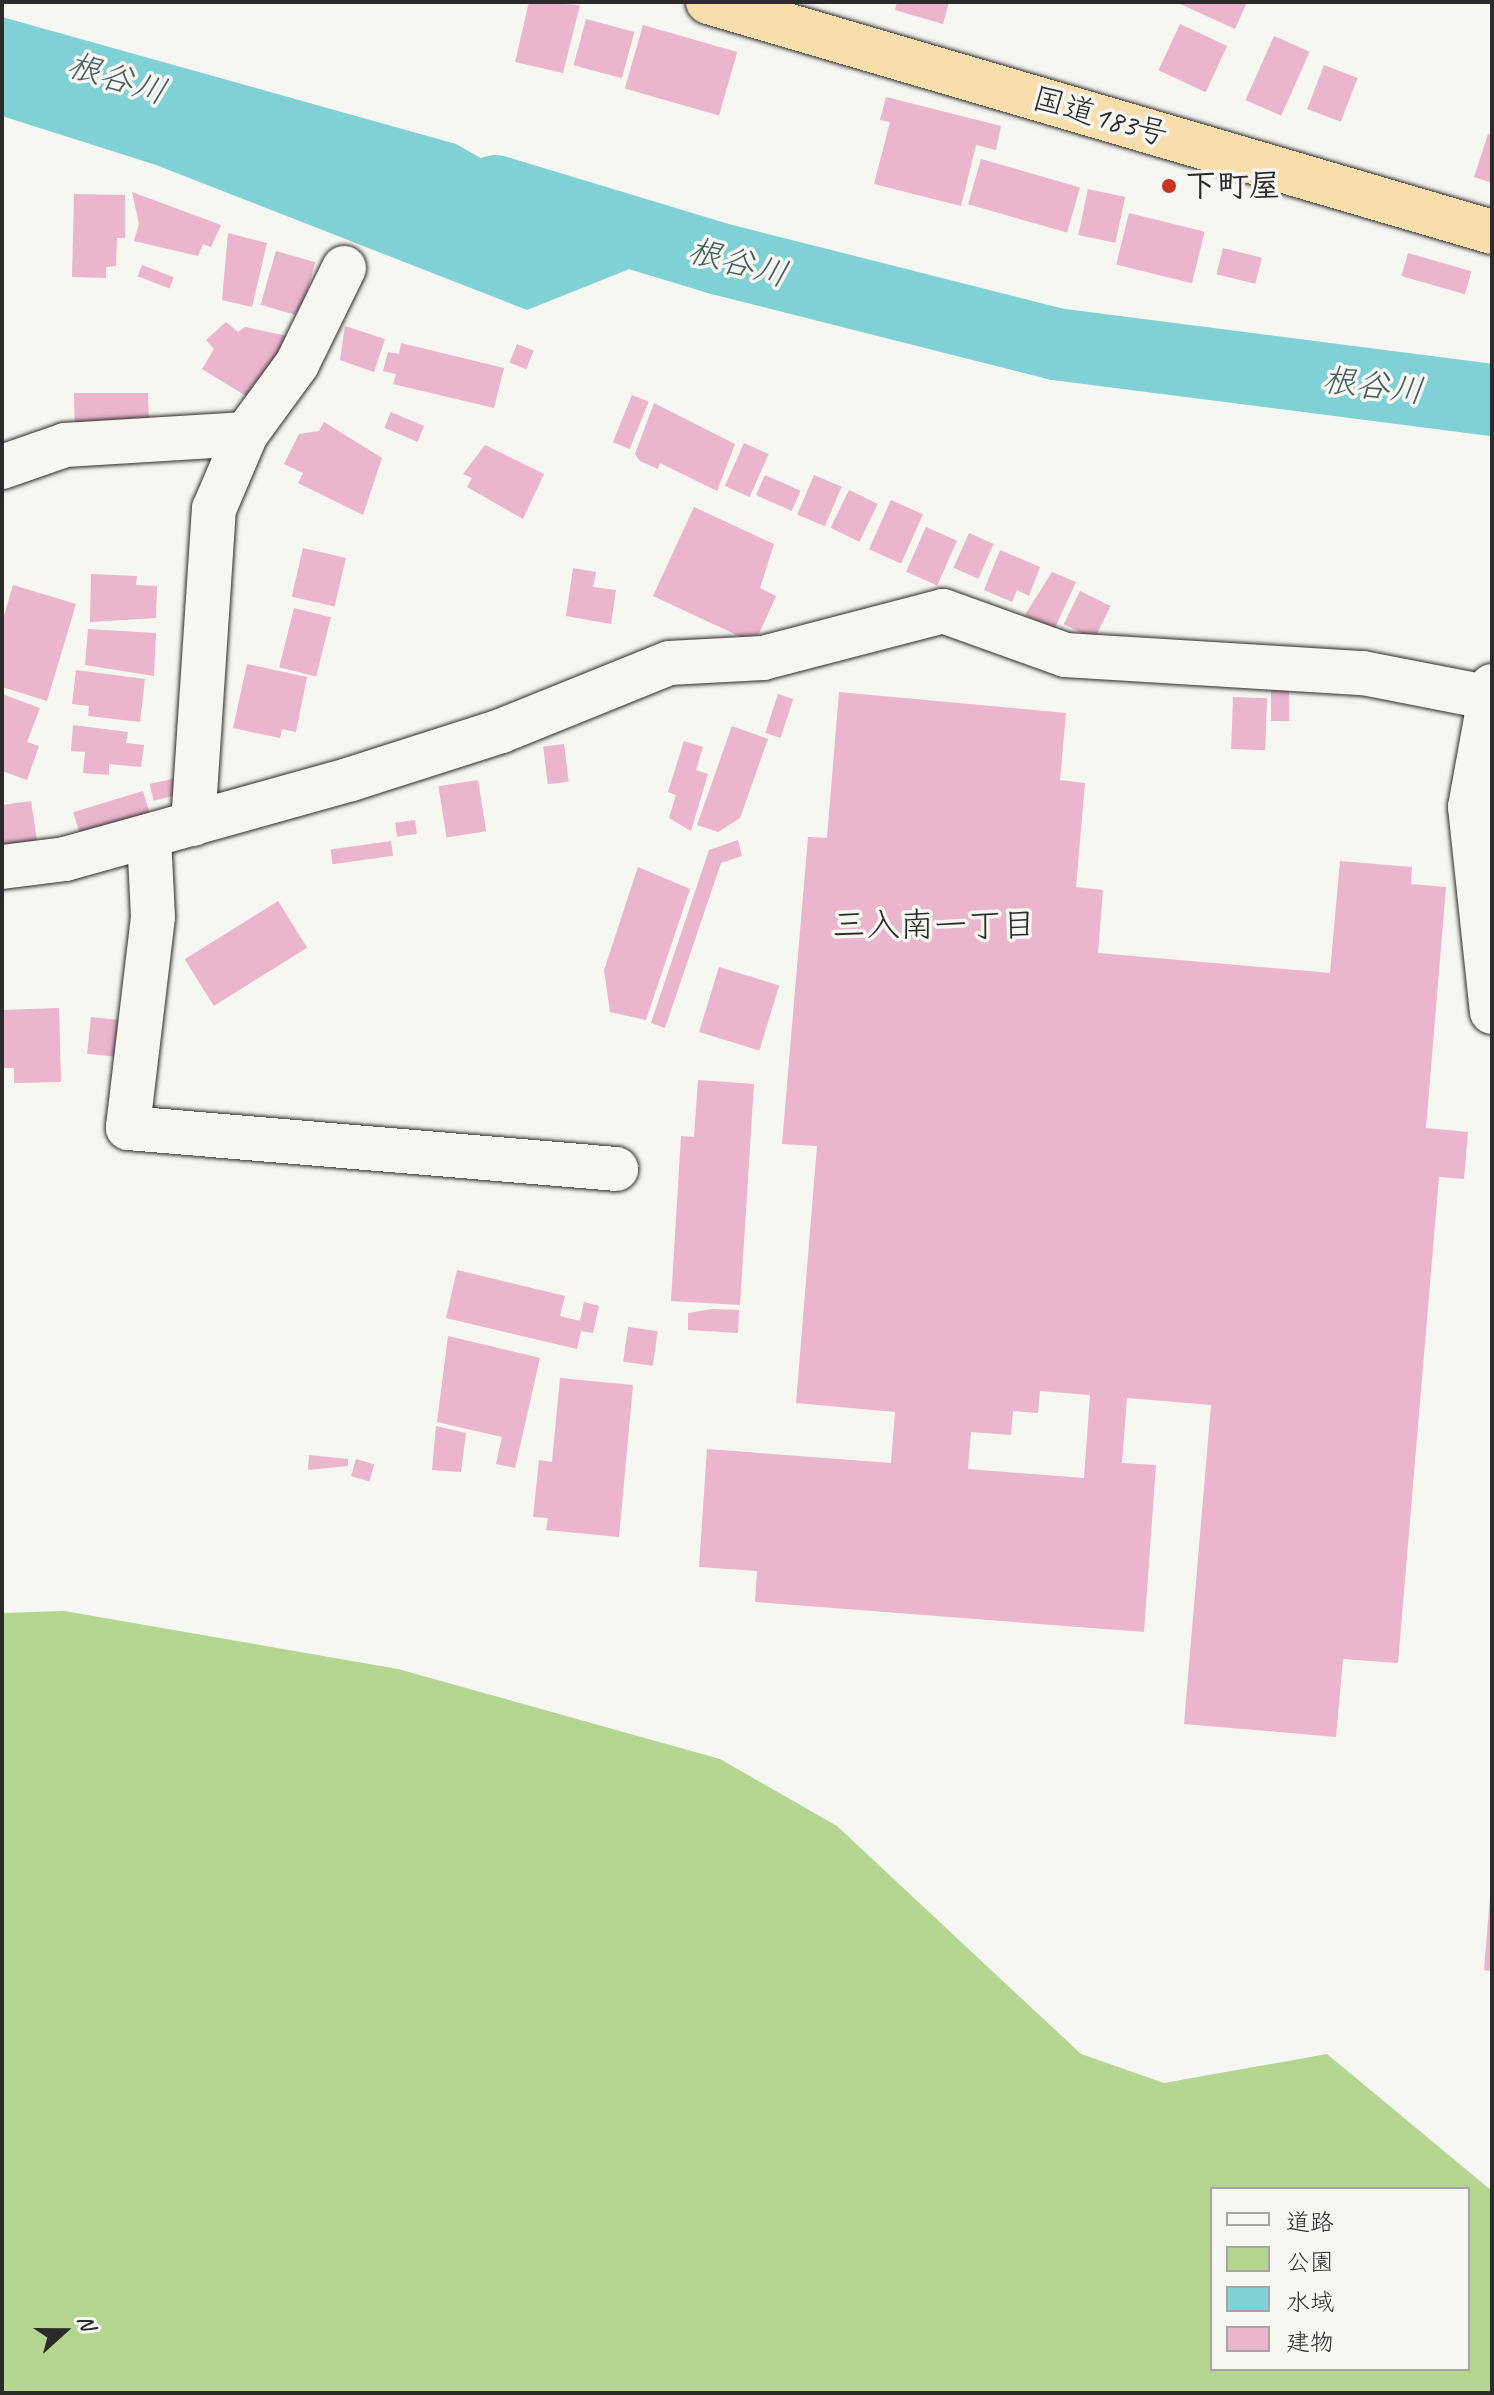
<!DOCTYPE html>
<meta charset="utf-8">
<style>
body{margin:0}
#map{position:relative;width:1494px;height:2395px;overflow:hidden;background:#f6f6f2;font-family:Caveat,"Klee One",sans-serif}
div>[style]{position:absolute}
.green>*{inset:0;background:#b4d691}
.water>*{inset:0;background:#80d1d6}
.river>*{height:72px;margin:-36px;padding:0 36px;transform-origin:36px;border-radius:36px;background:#80d1d6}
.building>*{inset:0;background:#ebb5cc;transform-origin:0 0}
.roads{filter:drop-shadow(0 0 2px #2b2b2b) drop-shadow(0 0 2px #2b2b2b)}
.minor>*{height:44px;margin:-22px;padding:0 22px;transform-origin:22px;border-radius:22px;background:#f6f6f2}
.trunk>*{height:44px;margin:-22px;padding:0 22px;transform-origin:22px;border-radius:22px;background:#f8deab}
.dots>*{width:22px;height:22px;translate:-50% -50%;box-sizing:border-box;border:4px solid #f6f6f2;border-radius:50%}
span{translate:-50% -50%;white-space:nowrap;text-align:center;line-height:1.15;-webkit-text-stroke:7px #f6f6f2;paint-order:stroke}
.street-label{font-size:32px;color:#2b2b2b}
.poi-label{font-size:32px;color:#2b2b2b;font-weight:700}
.left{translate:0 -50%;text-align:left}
.water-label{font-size:34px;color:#445d5e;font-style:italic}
.neighbourhood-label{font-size:34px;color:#2b2b2b}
.frame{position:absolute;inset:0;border:4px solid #2b2b2b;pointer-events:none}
.legend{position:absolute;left:1210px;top:2187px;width:260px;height:184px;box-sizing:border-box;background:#f6f6f2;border:2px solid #a5a5a2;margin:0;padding:10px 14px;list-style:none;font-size:24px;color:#2b2b2b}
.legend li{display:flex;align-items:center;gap:16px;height:40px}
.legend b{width:40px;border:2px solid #a5a5a2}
.north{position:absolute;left:24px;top:2291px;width:80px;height:80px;-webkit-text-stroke:6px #f6f6f2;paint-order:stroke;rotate:69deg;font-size:22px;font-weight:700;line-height:32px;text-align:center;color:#2b2b2b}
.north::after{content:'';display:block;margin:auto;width:28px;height:36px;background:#2b2b2b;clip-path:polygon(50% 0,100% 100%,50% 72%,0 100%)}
</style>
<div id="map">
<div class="green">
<i style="clip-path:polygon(evenodd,64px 1611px,398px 1669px,720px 1759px,837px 1826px,1081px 2054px,1164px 2083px,1327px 2054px,1492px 2191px,1492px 2393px,2px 2393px,2px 1613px,64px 1611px,1212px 2189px,1468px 2189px,1468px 2369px,1212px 2369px,1212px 2189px)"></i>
</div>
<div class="water">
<i style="clip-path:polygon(2px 17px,456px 144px,657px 258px,527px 310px,156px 165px,2px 116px)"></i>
</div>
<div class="river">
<i style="left:495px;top:191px;width:235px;rotate:16.8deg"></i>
<i style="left:720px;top:259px;width:346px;rotate:14.2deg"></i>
<i style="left:1055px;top:344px;width:441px;rotate:7.3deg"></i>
</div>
<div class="building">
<i style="clip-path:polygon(529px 2px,580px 5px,563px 73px,515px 62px)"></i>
<i style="clip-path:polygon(897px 2px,949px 2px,943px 24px,895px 10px)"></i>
<i style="clip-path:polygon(1176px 2px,1247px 2px,1235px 29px)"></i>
<i style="left:586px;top:19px;width:50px;height:48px;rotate:15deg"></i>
<i style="left:1180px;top:24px;width:52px;height:51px;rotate:25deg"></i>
<i style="left:643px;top:25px;width:98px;height:66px;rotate:16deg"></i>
<i style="left:1274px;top:36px;width:39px;height:70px;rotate:24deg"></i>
<i style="left:1324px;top:65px;width:36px;height:47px;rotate:21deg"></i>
<i style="clip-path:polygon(886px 97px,1001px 126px,996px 150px,976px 145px,961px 206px,874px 184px,890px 122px,880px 120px)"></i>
<i style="clip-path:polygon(1488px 134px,1492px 135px,1492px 183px,1474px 177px)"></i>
<i style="left:981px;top:159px;width:103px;height:47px;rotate:16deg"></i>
<i style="left:1088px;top:189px;width:38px;height:47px;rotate:12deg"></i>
<i style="clip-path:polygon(132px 192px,221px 225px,211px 247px,203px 244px,198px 256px,134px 241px,139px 224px)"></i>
<i style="clip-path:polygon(74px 194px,125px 195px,125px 238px,117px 238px,116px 266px,106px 267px,106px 278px,72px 277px)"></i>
<i style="left:1129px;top:213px;width:78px;height:53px;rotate:14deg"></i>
<i style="clip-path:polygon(228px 233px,267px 243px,252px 307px,222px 300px)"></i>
<i style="left:1223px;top:248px;width:40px;height:27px;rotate:14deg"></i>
<i style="left:276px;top:251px;width:41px;height:56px;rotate:16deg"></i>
<i style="left:1408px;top:253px;width:66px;height:24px;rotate:16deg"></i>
<i style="left:142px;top:265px;width:34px;height:12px;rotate:21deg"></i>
<i style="clip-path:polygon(226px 322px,238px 332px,245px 327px,292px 337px,251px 399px,202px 369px,214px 349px,206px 340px)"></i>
<i style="clip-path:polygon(345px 326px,385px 339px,374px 372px,340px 360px)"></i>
<i style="clip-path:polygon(401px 343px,504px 368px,494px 408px,393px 384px,396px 374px,383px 371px,388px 352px,399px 354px)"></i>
<i style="left:517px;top:344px;width:18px;height:20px;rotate:22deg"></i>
<i style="clip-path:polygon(74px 393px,148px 393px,149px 423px,75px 434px)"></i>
<i style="left:632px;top:395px;width:18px;height:51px;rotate:22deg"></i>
<i style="clip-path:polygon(654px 403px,735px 444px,717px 491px,660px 463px,658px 469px,640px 461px,635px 454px)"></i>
<i style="left:391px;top:412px;width:36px;height:17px;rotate:23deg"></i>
<i style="clip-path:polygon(324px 422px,382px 458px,363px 515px,298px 483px,303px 473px,284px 464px,299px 434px,319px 431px)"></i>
<i style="left:744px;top:443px;width:27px;height:47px;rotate:24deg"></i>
<i style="clip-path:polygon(485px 445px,544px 474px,523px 519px,467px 487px,472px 478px,463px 474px)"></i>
<i style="left:765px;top:475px;width:39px;height:22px;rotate:24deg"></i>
<i style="left:814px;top:475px;width:30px;height:43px;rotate:23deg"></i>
<i style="left:849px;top:490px;width:32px;height:42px;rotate:26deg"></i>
<i style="left:891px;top:500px;width:35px;height:54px;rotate:24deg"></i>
<i style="clip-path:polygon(694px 507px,774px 544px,760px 588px,776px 596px,759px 634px,741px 637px,653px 596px)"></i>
<i style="left:926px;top:527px;width:34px;height:49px;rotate:24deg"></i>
<i style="left:969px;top:533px;width:27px;height:38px;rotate:24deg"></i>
<i style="left:303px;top:548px;width:44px;height:50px;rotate:13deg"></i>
<i style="clip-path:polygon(1000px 550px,1040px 567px,1029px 596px,1017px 590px,1012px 602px,984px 590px)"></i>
<i style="clip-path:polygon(573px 568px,596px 572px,593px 587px,616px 590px,611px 624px,566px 616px)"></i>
<i style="clip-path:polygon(1052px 572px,1076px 582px,1055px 628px,1025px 615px)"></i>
<i style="clip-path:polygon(91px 574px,137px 576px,136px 585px,157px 586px,156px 618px,90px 622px)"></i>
<i style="clip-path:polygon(13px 585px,76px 604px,47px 701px,2px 687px,2px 623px)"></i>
<i style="left:1080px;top:591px;width:34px;height:37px;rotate:26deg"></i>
<i style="left:294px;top:608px;width:38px;height:61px;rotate:14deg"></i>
<i style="clip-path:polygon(88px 629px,156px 633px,154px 676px,85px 665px)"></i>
<i style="clip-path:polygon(247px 664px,307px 677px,296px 732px,282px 729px,280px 738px,233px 728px)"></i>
<i style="clip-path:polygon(76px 670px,145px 679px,140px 722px,88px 716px,89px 706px,72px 704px)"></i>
<i style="left:1271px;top:690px;width:18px;height:31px"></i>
<i style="clip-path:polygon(evenodd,839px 692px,1066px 713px,1060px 780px,1085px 783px,1076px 887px,1103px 890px,1098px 953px,1330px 973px,1340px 861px,1412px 867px,1411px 884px,1446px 887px,1426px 1128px,1468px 1132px,1464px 1179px,1439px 1177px,1398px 1663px,1343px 1659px,1336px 1737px,1184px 1724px,1211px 1405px,1127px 1398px,1122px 1463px,1156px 1465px,1144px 1632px,755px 1602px,757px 1571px,699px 1567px,707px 1449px,891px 1463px,895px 1412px,796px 1403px,817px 1146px,782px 1144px,808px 837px,827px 838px,839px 692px,1040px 1391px,1090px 1395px,1084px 1478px,968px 1469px,971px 1432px,1011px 1435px,1013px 1411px,1038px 1413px,1040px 1391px)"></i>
<i style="clip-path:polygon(2px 694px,40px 708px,27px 742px,39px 746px,27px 780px,2px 771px)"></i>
<i style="left:778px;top:694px;width:16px;height:41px;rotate:18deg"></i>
<i style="left:1233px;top:697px;width:34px;height:52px;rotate:2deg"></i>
<i style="clip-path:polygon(73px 725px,128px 732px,126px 743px,144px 745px,141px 767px,109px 764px,109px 775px,83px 773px,85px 752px,71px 751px)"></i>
<i style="clip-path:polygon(732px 726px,768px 739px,740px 818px,718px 832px,697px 825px)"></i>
<i style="clip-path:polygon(684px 741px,703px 747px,696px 770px,708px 774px,691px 831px,669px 818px,676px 795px,668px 792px)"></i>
<i style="left:564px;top:744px;width:38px;height:21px;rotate:83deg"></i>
<i style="left:176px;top:778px;width:17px;height:27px;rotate:77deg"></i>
<i style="left:478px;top:780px;width:52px;height:40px;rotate:81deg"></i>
<i style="left:143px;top:791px;width:31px;height:73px;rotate:73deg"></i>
<i style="clip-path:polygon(31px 801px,37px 841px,2px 846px,2px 805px)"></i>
<i style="left:415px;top:820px;width:14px;height:20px;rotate:82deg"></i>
<i style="clip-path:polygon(738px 840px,742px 856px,721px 863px,665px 1028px,651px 1023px,709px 850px)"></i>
<i style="left:391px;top:841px;width:15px;height:61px;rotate:82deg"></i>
<i style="clip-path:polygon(638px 867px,690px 889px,646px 1020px,610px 1012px,604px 970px)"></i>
<i style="left:278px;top:901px;width:55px;height:110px;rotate:58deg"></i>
<i style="left:719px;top:967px;width:63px;height:68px;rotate:17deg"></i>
<i style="clip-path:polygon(59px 1008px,61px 1082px,14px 1083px,14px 1068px,2px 1068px,2px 1010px)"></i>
<i style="left:91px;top:1017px;width:29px;height:37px;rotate:6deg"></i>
<i style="clip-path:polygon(698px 1080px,754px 1084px,740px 1305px,671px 1301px,681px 1136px,694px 1137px)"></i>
<i style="clip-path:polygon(457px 1270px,565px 1296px,560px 1316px,580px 1321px,584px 1302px,599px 1306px,593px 1333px,581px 1331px,577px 1349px,446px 1318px)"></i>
<i style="clip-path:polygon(712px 1309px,739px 1310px,738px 1333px,688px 1330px,688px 1313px)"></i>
<i style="left:628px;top:1327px;width:30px;height:35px;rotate:8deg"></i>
<i style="clip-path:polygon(448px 1336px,540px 1358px,515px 1468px,496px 1464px,502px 1437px,437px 1422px)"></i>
<i style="clip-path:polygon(560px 1378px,633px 1385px,619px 1537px,546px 1530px,548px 1518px,533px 1517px,539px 1460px,552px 1462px)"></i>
<i style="clip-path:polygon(436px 1426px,466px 1433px,461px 1472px,432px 1470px)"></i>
<i style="clip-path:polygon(309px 1455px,348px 1459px,348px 1466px,308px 1470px)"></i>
<i style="left:356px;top:1459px;width:19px;height:18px;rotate:16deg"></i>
<i style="clip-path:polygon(1492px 1872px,1492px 1971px,1484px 1970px)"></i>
</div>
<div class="roads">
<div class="minor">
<i style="left:2px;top:467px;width:67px;rotate:-19.2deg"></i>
<i style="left:65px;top:445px;width:181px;rotate:-3.5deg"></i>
<i style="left:1492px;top:686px;width:123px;rotate:100.3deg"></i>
<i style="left:1470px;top:807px;width:206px;rotate:83.9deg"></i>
<i style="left:193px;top:824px;width:316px;rotate:-86.2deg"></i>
<i style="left:214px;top:509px;width:82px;rotate:-66.9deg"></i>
<i style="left:246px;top:434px;width:87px;rotate:-53.9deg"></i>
<i style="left:297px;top:364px;width:107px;rotate:-63.9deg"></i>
<i style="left:149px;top:836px;width:81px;rotate:87.2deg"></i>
<i style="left:153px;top:917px;width:212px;rotate:96.8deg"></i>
<i style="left:128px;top:1128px;width:490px;rotate:4.8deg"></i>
<i style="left:2px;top:867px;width:64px;rotate:-7.2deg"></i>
<i style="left:65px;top:859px;width:297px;rotate:-15.6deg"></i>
<i style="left:351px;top:779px;width:157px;rotate:-17.7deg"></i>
<i style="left:501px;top:731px;width:181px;rotate:-22deg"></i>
<i style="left:669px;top:663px;width:94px;rotate:-3deg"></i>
<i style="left:763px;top:658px;width:186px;rotate:-14.6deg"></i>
<i style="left:943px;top:611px;width:130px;rotate:19.8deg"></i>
<i style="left:1065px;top:655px;width:299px;rotate:3.5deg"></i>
<i style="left:1363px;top:673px;width:126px;rotate:11deg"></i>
</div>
<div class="trunk">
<i style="left:708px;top:2px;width:817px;rotate:16.35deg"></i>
</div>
</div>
<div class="dots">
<i style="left:1169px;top:186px;background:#c8321e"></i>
</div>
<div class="street-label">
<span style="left:1100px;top:117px;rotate:16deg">国道183号</span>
</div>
<div class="poi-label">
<span class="left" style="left:1185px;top:186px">下町屋</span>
</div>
<div class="water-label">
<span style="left:117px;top:78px;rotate:17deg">根谷川</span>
<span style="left:738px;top:262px;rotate:15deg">根谷川</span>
<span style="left:1373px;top:385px;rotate:7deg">根谷川</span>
</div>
<div class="neighbourhood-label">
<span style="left:934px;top:925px">三入南一丁目</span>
</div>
<div class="frame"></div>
<ul class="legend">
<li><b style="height:10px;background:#f6f6f2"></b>道路</li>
<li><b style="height:22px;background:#b4d691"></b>公園</li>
<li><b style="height:22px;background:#80d1d6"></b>水域</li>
<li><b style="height:22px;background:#ebb5cc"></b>建物</li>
</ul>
<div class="north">N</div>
</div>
